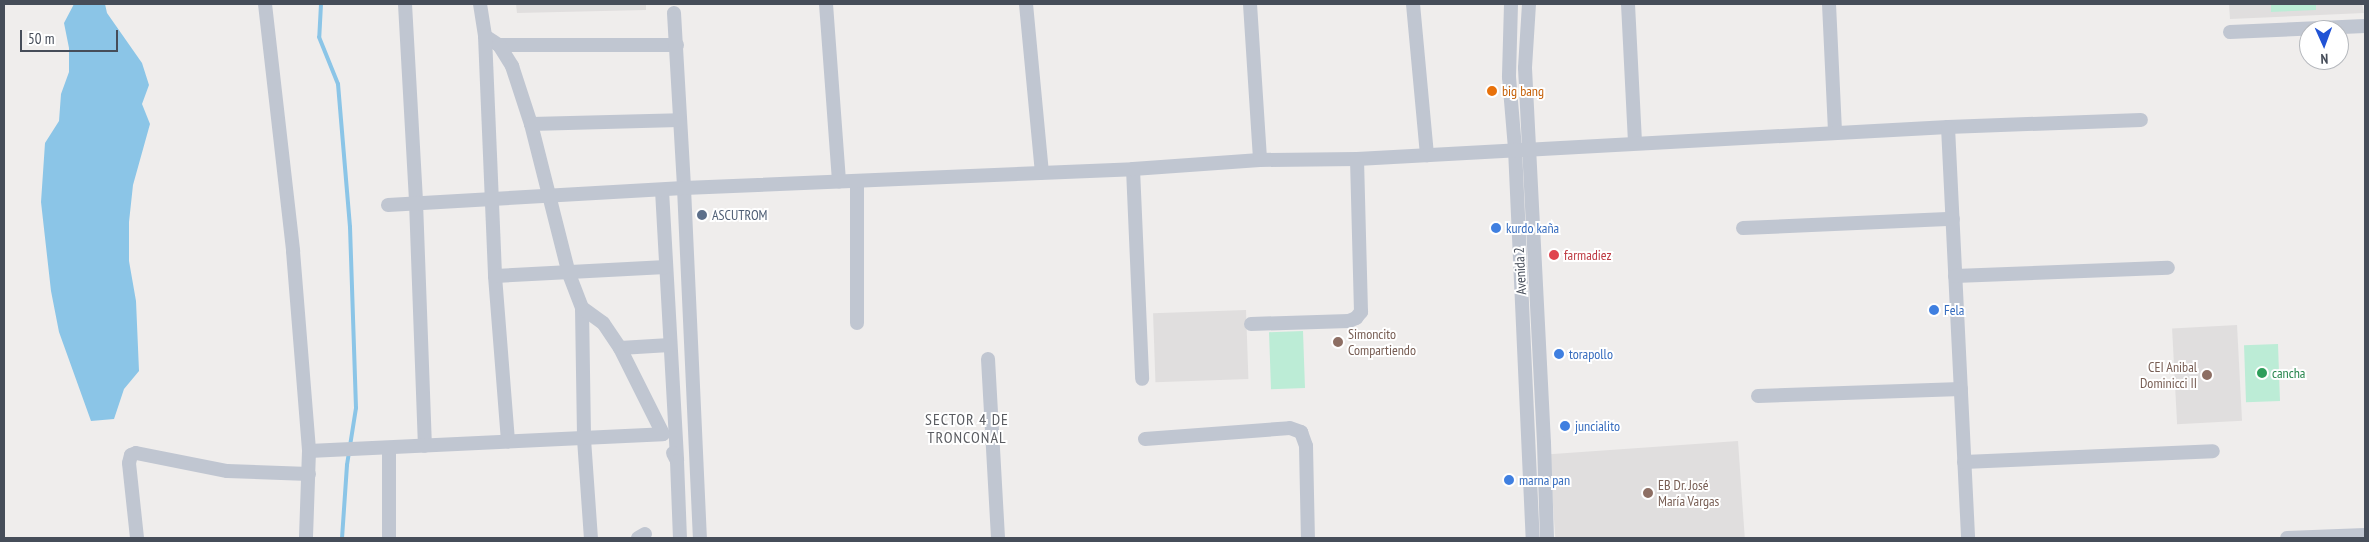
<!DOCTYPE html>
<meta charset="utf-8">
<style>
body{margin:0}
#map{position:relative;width:2369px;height:542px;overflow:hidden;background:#efedec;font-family:"PT Sans Narrow",sans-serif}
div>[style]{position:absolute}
.education>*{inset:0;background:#e0dede;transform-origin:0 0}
.green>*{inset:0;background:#bcecd6;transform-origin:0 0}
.water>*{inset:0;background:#8bc5e7}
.stream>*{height:4px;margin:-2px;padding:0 2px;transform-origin:2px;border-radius:2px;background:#8bc5e7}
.minor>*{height:14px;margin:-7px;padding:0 7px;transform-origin:7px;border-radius:7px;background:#c0c6d1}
.dots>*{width:14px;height:14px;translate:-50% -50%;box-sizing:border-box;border:2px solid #fff;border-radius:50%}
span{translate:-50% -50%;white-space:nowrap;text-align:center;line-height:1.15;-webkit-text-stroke:4px #fff;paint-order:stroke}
.food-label{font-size:14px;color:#c56008}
.left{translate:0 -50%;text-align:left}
.service-label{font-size:14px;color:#4e5e75}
.shop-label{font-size:14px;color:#366cbe}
.health-label{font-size:14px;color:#be3a42}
.street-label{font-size:14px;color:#464d59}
.education-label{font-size:14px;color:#785e54}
.right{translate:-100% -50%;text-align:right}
.leisure-label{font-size:14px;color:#27864d}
.quarter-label{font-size:16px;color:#5a5c61;letter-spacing:1px}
.frame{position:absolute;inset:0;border:5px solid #464d59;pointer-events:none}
.north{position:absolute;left:2299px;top:20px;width:50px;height:50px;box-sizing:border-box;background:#fff;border:1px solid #b5b8bd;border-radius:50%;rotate:178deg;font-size:14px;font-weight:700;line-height:20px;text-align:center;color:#464d59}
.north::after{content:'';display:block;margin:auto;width:18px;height:22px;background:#2153d5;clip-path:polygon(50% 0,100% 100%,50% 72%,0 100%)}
.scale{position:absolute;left:20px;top:30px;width:98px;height:22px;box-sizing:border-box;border:2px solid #464d59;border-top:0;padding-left:6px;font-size:15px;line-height:18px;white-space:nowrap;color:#464d59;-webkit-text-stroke:4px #fff;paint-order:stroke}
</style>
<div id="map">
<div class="education">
<i style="clip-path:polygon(516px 4px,646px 4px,646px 10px,517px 13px)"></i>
<i style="clip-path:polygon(2229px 4px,2362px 4px,2364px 13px,2230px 19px)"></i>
<i style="left:1246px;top:310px;width:69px;height:93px;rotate:88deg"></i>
<i style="left:2237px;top:325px;width:96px;height:65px;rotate:87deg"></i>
<i style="left:1738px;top:441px;width:97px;height:189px;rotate:86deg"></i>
</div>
<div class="green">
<i style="clip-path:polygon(2271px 4px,2316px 4px,2316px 10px,2271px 12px)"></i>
<i style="left:1303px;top:331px;width:57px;height:34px;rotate:88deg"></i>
<i style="left:2278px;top:344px;width:57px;height:34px;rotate:88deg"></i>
</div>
<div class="water">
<i style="clip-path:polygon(74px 4px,105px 4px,107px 13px,142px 63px,149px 85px,142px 104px,150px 124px,133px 185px,129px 222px,129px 261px,136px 301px,139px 371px,124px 389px,114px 419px,91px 421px,59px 332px,51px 291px,41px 202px,45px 143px,59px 121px,61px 94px,69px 72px,69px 48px,64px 23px)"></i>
</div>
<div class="stream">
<i style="left:321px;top:4px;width:33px;rotate:93deg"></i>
<i style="left:319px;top:37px;width:51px;rotate:68deg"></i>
<i style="left:338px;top:84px;width:144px;rotate:85.2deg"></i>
<i style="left:350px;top:227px;width:181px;rotate:88.1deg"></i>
<i style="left:356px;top:408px;width:58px;rotate:99deg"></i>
<i style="left:347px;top:465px;width:73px;rotate:93.9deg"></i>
</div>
<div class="minor">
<i style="left:265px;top:4px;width:249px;rotate:83.5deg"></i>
<i style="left:293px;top:251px;width:201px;rotate:85.4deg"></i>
<i style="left:309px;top:451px;width:87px;rotate:92deg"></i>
<i style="left:405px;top:4px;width:198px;rotate:86.8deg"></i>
<i style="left:416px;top:202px;width:244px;rotate:87.9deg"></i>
<i style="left:480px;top:4px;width:32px;rotate:81deg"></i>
<i style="left:485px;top:36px;width:17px;rotate:33deg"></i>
<i style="left:499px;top:45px;width:178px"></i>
<i style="left:826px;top:4px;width:178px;rotate:85.8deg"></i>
<i style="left:1026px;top:4px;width:169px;rotate:84.6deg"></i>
<i style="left:1250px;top:4px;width:156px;rotate:86.3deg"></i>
<i style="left:1413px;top:4px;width:152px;rotate:84.7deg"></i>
<i style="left:1511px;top:4px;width:73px;rotate:91.6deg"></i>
<i style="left:1509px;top:77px;width:72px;rotate:85.2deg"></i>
<i style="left:1515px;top:149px;width:389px;rotate:87.4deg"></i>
<i style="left:1529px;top:4px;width:64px;rotate:93.6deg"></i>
<i style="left:1525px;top:68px;width:375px;rotate:87.1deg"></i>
<i style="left:1544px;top:443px;width:95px;rotate:88.2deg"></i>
<i style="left:1628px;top:4px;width:139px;rotate:87.1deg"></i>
<i style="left:1829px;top:4px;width:128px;rotate:87.3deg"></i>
<i style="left:674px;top:13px;width:175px;rotate:86.7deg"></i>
<i style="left:684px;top:188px;width:350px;rotate:87.4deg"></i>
<i style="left:2230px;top:32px;width:135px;rotate:-2.5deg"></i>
<i style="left:485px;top:36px;width:240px;rotate:87.6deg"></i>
<i style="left:495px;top:276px;width:166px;rotate:85.5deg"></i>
<i style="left:499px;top:45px;width:25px;rotate:58deg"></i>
<i style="left:512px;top:66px;width:61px;rotate:71.9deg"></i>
<i style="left:531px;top:124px;width:155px;rotate:75.8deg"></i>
<i style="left:569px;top:274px;width:36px;rotate:69deg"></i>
<i style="left:582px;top:308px;width:131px;rotate:89.1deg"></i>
<i style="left:584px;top:439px;width:99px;rotate:86deg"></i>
<i style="left:531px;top:124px;width:148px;rotate:-1.5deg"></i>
<i style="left:1948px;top:127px;width:193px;rotate:-2.1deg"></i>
<i style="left:1133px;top:169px;width:210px;rotate:87.5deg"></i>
<i style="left:857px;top:182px;width:141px;rotate:90deg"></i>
<i style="left:662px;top:190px;width:271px;rotate:86.8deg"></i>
<i style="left:388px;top:205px;width:296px;rotate:-3.3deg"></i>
<i style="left:684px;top:188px;width:449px;rotate:-2.4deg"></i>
<i style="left:1133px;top:169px;width:127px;rotate:-4.1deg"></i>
<i style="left:1260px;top:160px;width:97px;rotate:-0.6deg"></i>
<i style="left:1357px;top:159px;width:592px;rotate:-3.1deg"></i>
<i style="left:1948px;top:127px;width:411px;rotate:87.2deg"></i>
<i style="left:1743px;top:228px;width:210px;rotate:-2.5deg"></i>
<i style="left:495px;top:276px;width:171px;rotate:-3deg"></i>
<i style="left:1955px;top:276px;width:213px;rotate:-2.2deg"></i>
<i style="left:1251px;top:324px;width:98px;rotate:-1.8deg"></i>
<i style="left:1349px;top:321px;width:8px;rotate:-23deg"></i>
<i style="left:1356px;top:318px;width:8px;rotate:-50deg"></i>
<i style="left:1361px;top:312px;width:153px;rotate:-91.5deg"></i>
<i style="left:620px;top:348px;width:50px;rotate:-3.4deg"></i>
<i style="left:988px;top:359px;width:179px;rotate:86.8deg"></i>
<i style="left:1758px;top:396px;width:203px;rotate:-2deg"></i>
<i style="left:1145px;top:439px;width:145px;rotate:-4.3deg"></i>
<i style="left:1290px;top:428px;width:12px;rotate:20deg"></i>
<i style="left:1301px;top:432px;width:15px;rotate:70deg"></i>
<i style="left:1306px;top:446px;width:92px;rotate:88.8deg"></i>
<i style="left:389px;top:448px;width:90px;rotate:90deg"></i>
<i style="left:309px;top:451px;width:354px;rotate:-2.7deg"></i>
<i style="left:663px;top:434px;width:96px;rotate:-116.6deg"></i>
<i style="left:620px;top:348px;width:30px;rotate:-124deg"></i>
<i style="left:603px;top:323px;width:26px;rotate:-144deg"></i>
<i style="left:673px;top:453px;width:9px;rotate:63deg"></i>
<i style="left:677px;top:461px;width:77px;rotate:87.8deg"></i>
<i style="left:1964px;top:462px;width:249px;rotate:-2.5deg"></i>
<i style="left:137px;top:538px;width:75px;rotate:-96.1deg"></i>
<i style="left:129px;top:463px;width:8px;rotate:-76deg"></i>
<i style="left:131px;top:455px;width:5px;rotate:-22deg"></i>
<i style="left:136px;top:453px;width:93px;rotate:11.2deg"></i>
<i style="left:227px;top:471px;width:82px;rotate:2.1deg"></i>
<i style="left:638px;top:538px;width:8px;rotate:-30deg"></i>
<i style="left:2287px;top:538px;width:78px;rotate:-2.2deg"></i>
</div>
<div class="dots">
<i style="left:1492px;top:91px;background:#e8710a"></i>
<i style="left:702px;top:215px;background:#5c6f8a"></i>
<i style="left:1496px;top:228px;background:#3f7fe0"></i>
<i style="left:1554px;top:255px;background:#e0444e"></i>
<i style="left:1934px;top:310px;background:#3f7fe0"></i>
<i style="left:1338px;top:342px;background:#8d6e63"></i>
<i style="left:1559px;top:354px;background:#3f7fe0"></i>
<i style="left:2262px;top:373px;background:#2e9e5b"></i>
<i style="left:2207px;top:375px;background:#8d6e63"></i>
<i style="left:1565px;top:426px;background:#3f7fe0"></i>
<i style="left:1509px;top:480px;background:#3f7fe0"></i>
<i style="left:1648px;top:493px;background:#8d6e63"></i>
</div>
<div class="food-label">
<span class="left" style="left:1502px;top:91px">big bang</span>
</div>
<div class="service-label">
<span class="left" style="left:712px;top:215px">ASCUTROM</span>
</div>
<div class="shop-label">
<span class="left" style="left:1506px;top:228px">kurdo kaña</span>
<span class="left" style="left:1944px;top:310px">Fela</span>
<span class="left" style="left:1569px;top:354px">torapollo</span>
<span class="left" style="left:1575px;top:426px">juncialito</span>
<span class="left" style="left:1519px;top:480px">marna pan</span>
</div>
<div class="health-label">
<span class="left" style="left:1564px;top:255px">farmadiez</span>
</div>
<div class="street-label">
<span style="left:1520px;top:271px;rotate:-93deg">Avenida 2</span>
</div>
<div class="education-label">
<span class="left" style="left:1348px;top:342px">Simoncito<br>Compartiendo</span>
<span class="right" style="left:2197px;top:375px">CEI Anibal<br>Dominicci II</span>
<span class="left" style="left:1658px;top:493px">EB Dr. José<br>María Vargas</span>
</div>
<div class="leisure-label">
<span class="left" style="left:2272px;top:373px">cancha</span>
</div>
<div class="quarter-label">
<span style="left:967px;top:428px">SECTOR 4 DE<br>TRONCONAL</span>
</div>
<div class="frame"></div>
<div class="north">N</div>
<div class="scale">50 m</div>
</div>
